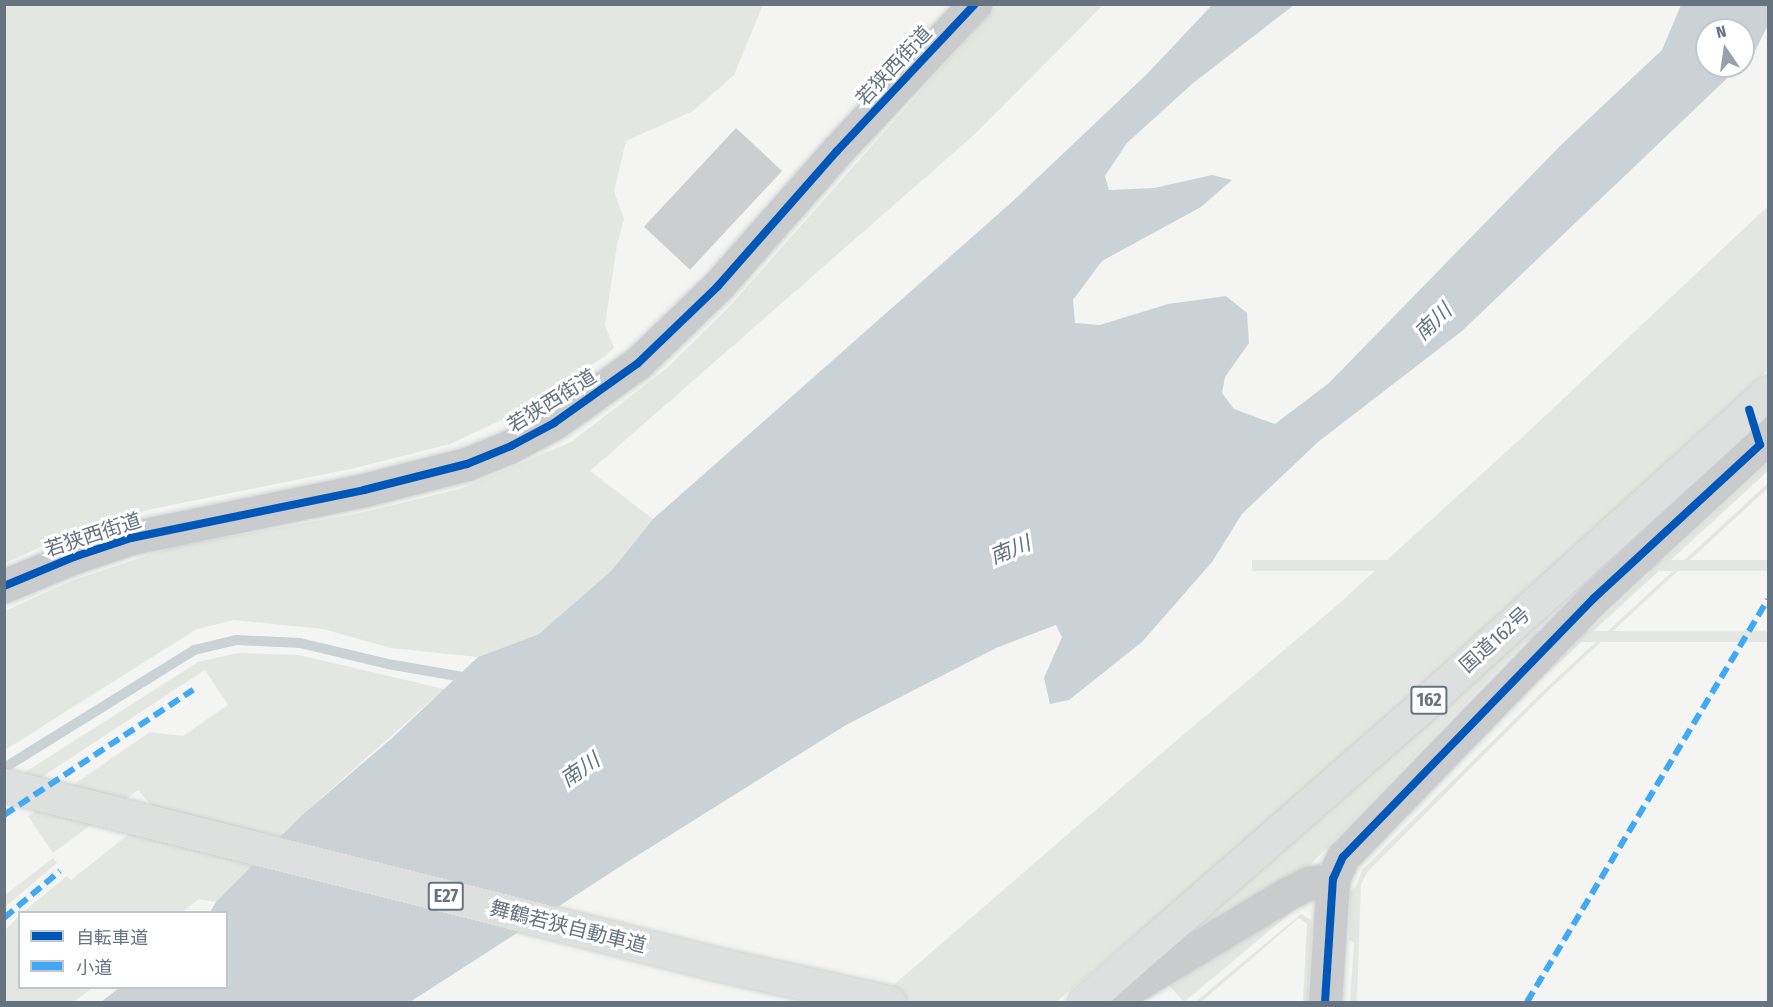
<!DOCTYPE html>
<meta charset="utf-8">
<style>
body{margin:0}
#map{position:relative;width:1773px;height:1007px;overflow:hidden;background:#f4f4f3;font-family:"Fira Sans Condensed","Noto Sans JP",sans-serif}
div>[style]{position:absolute}
.green>*{inset:0;background:#e4e7e1;transform-origin:0 0}
.water>*{inset:0;background:#cbd2d5}
.stream>*{height:10px;margin:-5px;padding:0 5px;transform-origin:5px;border-radius:5px;background:#cbd2d5}
.building>*{inset:0;background:#cdcecf;transform-origin:0 0}
.roads{filter:drop-shadow(0 0 2px #d0d1d1) drop-shadow(0 0 2px #d0d1d1)}
.minor>*{height:33px;margin:-16.5px;padding:0 16.5px;transform-origin:16.5px;border-radius:16.5px;background:#cacbcc}
.tertiary>*{height:33px;margin:-16.5px;padding:0 16.5px;transform-origin:16.5px;border-radius:16.5px;background:#cacbcc}
.trunk>*{height:33px;margin:-16.5px;padding:0 16.5px;transform-origin:16.5px;border-radius:16.5px;background:#dedfdf}
.motorway>*{height:33px;margin:-16.5px;padding:0 16.5px;transform-origin:16.5px;border-radius:16.5px;background:#dedfdf}
.quiet>*{height:6px;margin-top:-3px;transform-origin:0;background:repeating-linear-gradient(90deg,#3fa9f5 0 12px,transparent 0 18px)}
.cycleway>*{height:8px;margin:-4px;padding:0 4px;transform-origin:4px;border-radius:4px;background:#0057b8}
span{translate:-50% -50%;white-space:nowrap;text-align:center;line-height:1.15;-webkit-text-stroke:6px #fff;paint-order:stroke}
.shield-label span{padding:2px 4px;background:#fff;border:2px solid;border-radius:4px;-webkit-text-stroke-width:0}
.shield-label{font-size:18px;color:#667381;font-weight:700}
.street-label{font-size:20px;color:#667381}
.water-label{font-size:21px;color:#62747e;font-style:italic}
.frame{position:absolute;inset:0;border:6px solid #667381;pointer-events:none}
.legend{position:absolute;left:18px;top:911px;width:210px;height:78px;box-sizing:border-box;background:#fff;border:2px solid #c2c7cd;margin:0;padding:8px 10px;list-style:none;font-size:18px;color:#667381}
.legend li{display:flex;align-items:center;gap:12px;height:30px}
.legend b{width:30px;border:2px solid #c2c7cd}
.north{position:absolute;left:1695px;top:18px;width:60px;height:60px;box-sizing:border-box;background:#fff;border:2px solid #c2c7cd;border-radius:50%;rotate:347deg;font-size:16px;font-weight:700;line-height:24px;text-align:center;color:#667381}
.north::after{content:'';display:block;margin:auto;width:21px;height:27px;background:#98a0a9;clip-path:polygon(50% 0,100% 100%,50% 72%,0 100%)}
</style>
<div id="map">
<div class="green">
<i style="clip-path:polygon(5px 4px,763px 4px,763px 5px,734px 75px,693px 111px,626px 141px,614px 191px,624px 219px,617px 245px,605px 325px,614px 348px,605px 356px,527px 408px,450px 444px,355px 468px,152px 509px,72px 533px,5px 563px)"></i>
<i style="clip-path:polygon(997px 5px,1103px 5px,974px 135px,590px 471px,653px 519px,612px 570px,539px 634px,478px 657px,391px 648px,323px 629px,233px 620px,195px 630px,5px 750px,5px 611px,71px 581px,173px 547px,360px 513px,460px 489px,571px 442px,666px 369px,728px 308px)"></i>
<i style="clip-path:polygon(1768px 206px,1768px 370px,1410px 695px,1205px 876px,1056px 1002px,874px 1002px,1164px 751px,1334px 608px,1528px 432px)"></i>
<i style="clip-path:polygon(1768px 463px,1768px 471px,1543px 677px,1606px 614px)"></i>
<i style="clip-path:polygon(1768px 483px,1768px 488px,1550px 689px,1368px 871px,1361px 884px,1357px 1002px,1350px 1002px,1354px 943px,1349px 939px,1350px 891px,1356px 887px,1362px 870px,1545px 689px)"></i>
<i style="left:1768px;top:560px;width:11px;height:516px;rotate:90deg"></i>
<i style="clip-path:polygon(1572px 593px,1310px 865px,1185px 937px,1354px 789px)"></i>
<i style="left:1768px;top:631px;width:11px;height:432px;rotate:90deg"></i>
<i style="clip-path:polygon(238px 653px,299px 655px,444px 689px,301px 816px,216px 902px,199px 899px,182px 912px,23px 912px,67px 876px,71px 880px,157px 812px,138px 790px,53px 853px,28px 816px,150px 732px,183px 736px,228px 705px,205px 670px,5px 801px,5px 785px,198px 662px)"></i>
<i style="clip-path:polygon(53px 858px,57px 863px,5px 907px,5px 895px)"></i>
<i style="clip-path:polygon(1294px 910px,1184px 1002px,1165px 981px,1281px 912px)"></i>
<i style="clip-path:polygon(1301px 914px,1312px 921px,1308px 1002px,1303px 1002px,1307px 924px,1299px 918px,1201px 1002px,1195px 1002px)"></i>
<i style="clip-path:polygon(19px 916px,20px 988px,92px 988px,74px 1002px,5px 1002px,5px 930px)"></i>
</div>
<div class="water">
<i style="clip-path:polygon(1212px 5px,1294px 5px,1192px 84px,1127px 143px,1105px 176px,1109px 190px,1154px 188px,1212px 175px,1232px 180px,1201px 207px,1102px 261px,1073px 300px,1075px 323px,1100px 325px,1168px 304px,1226px 296px,1247px 313px,1249px 343px,1225px 377px,1222px 393px,1234px 409px,1275px 424px,1329px 383px,1562px 144px,1662px 50px,1681px 5px,1768px 5px,1768px 25px,1754px 53px,1743px 64px,1743px 30px,1707px 30px,1707px 66px,1740px 66px,1462px 331px,1318px 442px,1242px 514px,1212px 562px,1142px 642px,1069px 700px,1050px 704px,1044px 678px,1062px 637px,1056px 625px,996px 648px,846px 725px,632px 859px,410px 1002px,101px 1002px,119px 988px,226px 988px,226px 912px,210px 912px,216px 902px,301px 816px,391px 739px,478px 657px,539px 634px,612px 570px,653px 519px,1013px 201px,1147px 74px)"></i>
</div>
<div class="stream">
<i style="left:4px;top:768px;width:224px;rotate:-31.8deg"></i>
<i style="left:194px;top:650px;width:43px;rotate:-13.4deg"></i>
<i style="left:236px;top:640px;width:64px;rotate:2.7deg"></i>
<i style="left:300px;top:643px;width:90px;rotate:13.4deg"></i>
<i style="left:388px;top:664px;width:82px;rotate:9.8deg"></i>
</div>
<div class="building">
<i style="left:736px;top:128px;width:63px;height:135px;rotate:43deg"></i>
</div>
<div class="roads">
<div class="minor">
<i style="left:1107px;top:1002px;width:210px;rotate:-31deg"></i>
<i style="left:1287px;top:894px;width:25px;rotate:-27deg"></i>
<i style="left:1309px;top:883px;width:24px;rotate:-9deg"></i>
<i style="left:1325px;top:1002px;width:123px;rotate:-86.3deg"></i>
<i style="left:1333px;top:879px;width:24px;rotate:-66deg"></i>
<i style="left:1343px;top:857px;width:361px;rotate:-45.9deg"></i>
<i style="left:1594px;top:598px;width:226px;rotate:-42.7deg"></i>
<i style="left:1760px;top:445px;width:37px;rotate:-107deg"></i>
</div>
<div class="tertiary">
<i style="left:4px;top:586px;width:76px;rotate:-22.5deg"></i>
<i style="left:74px;top:557px;width:60px;rotate:-18.4deg"></i>
<i style="left:131px;top:538px;width:238px;rotate:-11.6deg"></i>
<i style="left:364px;top:490px;width:106px;rotate:-14.2deg"></i>
<i style="left:467px;top:464px;width:48px;rotate:-22.2deg"></i>
<i style="left:511px;top:446px;width:49px;rotate:-28.1deg"></i>
<i style="left:554px;top:423px;width:103px;rotate:-35.5deg"></i>
<i style="left:638px;top:363px;width:111px;rotate:-43.9deg"></i>
<i style="left:718px;top:286px;width:179px;rotate:-48.6deg"></i>
<i style="left:836px;top:152px;width:203px;rotate:-46.8deg"></i>
</div>
<div class="trunk">
<i style="left:1084px;top:1002px;width:446px;rotate:-41.2deg"></i>
<i style="left:1420px;top:708px;width:470px;rotate:-42.2deg"></i>
</div>
<div class="motorway">
<i style="left:4px;top:785px;width:735px;rotate:14.09deg"></i>
<i style="left:717px;top:964px;width:176px;rotate:12.5deg"></i>
</div>
</div>
<div class="quiet">
<i style="left:4px;top:815px;width:227px;rotate:-33.5deg"></i>
<i style="left:4px;top:918px;width:73px;rotate:-40deg"></i>
<i style="left:1527px;top:1002px;width:469px;rotate:-59.1deg"></i>
</div>
<div class="cycleway">
<i style="left:4px;top:586px;width:76px;rotate:-22.5deg"></i>
<i style="left:74px;top:557px;width:60px;rotate:-18.4deg"></i>
<i style="left:131px;top:538px;width:238px;rotate:-11.6deg"></i>
<i style="left:364px;top:490px;width:106px;rotate:-14.2deg"></i>
<i style="left:467px;top:464px;width:48px;rotate:-22.2deg"></i>
<i style="left:511px;top:446px;width:49px;rotate:-28.1deg"></i>
<i style="left:554px;top:423px;width:103px;rotate:-35.5deg"></i>
<i style="left:638px;top:363px;width:111px;rotate:-43.9deg"></i>
<i style="left:718px;top:286px;width:179px;rotate:-48.6deg"></i>
<i style="left:836px;top:152px;width:203px;rotate:-46.8deg"></i>
<i style="left:1325px;top:1002px;width:123px;rotate:-86.3deg"></i>
<i style="left:1333px;top:879px;width:24px;rotate:-66deg"></i>
<i style="left:1343px;top:857px;width:361px;rotate:-45.9deg"></i>
<i style="left:1594px;top:598px;width:226px;rotate:-42.7deg"></i>
<i style="left:1760px;top:445px;width:37px;rotate:-107deg"></i>
</div>
<div class="shield-label">
<span style="left:1429px;top:700px">162</span>
<span style="left:446px;top:896px">E27</span>
</div>
<div class="street-label">
<span style="left:894px;top:66px;rotate:-47deg">若狭西街道</span>
<span style="left:552px;top:401px;rotate:-32deg">若狭西街道</span>
<span style="left:93px;top:535px;rotate:-18deg">若狭西街道</span>
<span style="left:1495px;top:640px;rotate:-42deg">国道162号</span>
<span style="left:568px;top:927px;rotate:14deg">舞鶴若狭自動車道</span>
</div>
<div class="water-label">
<span style="left:1433px;top:322px;rotate:-44deg">南川</span>
<span style="left:1010px;top:550px;rotate:-22deg">南川</span>
<span style="left:580px;top:770px;rotate:-35deg">南川</span>
</div>
<div class="frame"></div>
<ul class="legend">
<li><b style="height:8px;background:#0057b8"></b>自転車道</li>
<li><b style="height:8px;background:#3fa9f5"></b>小道</li>
</ul>
<div class="north">N</div>
</div>
